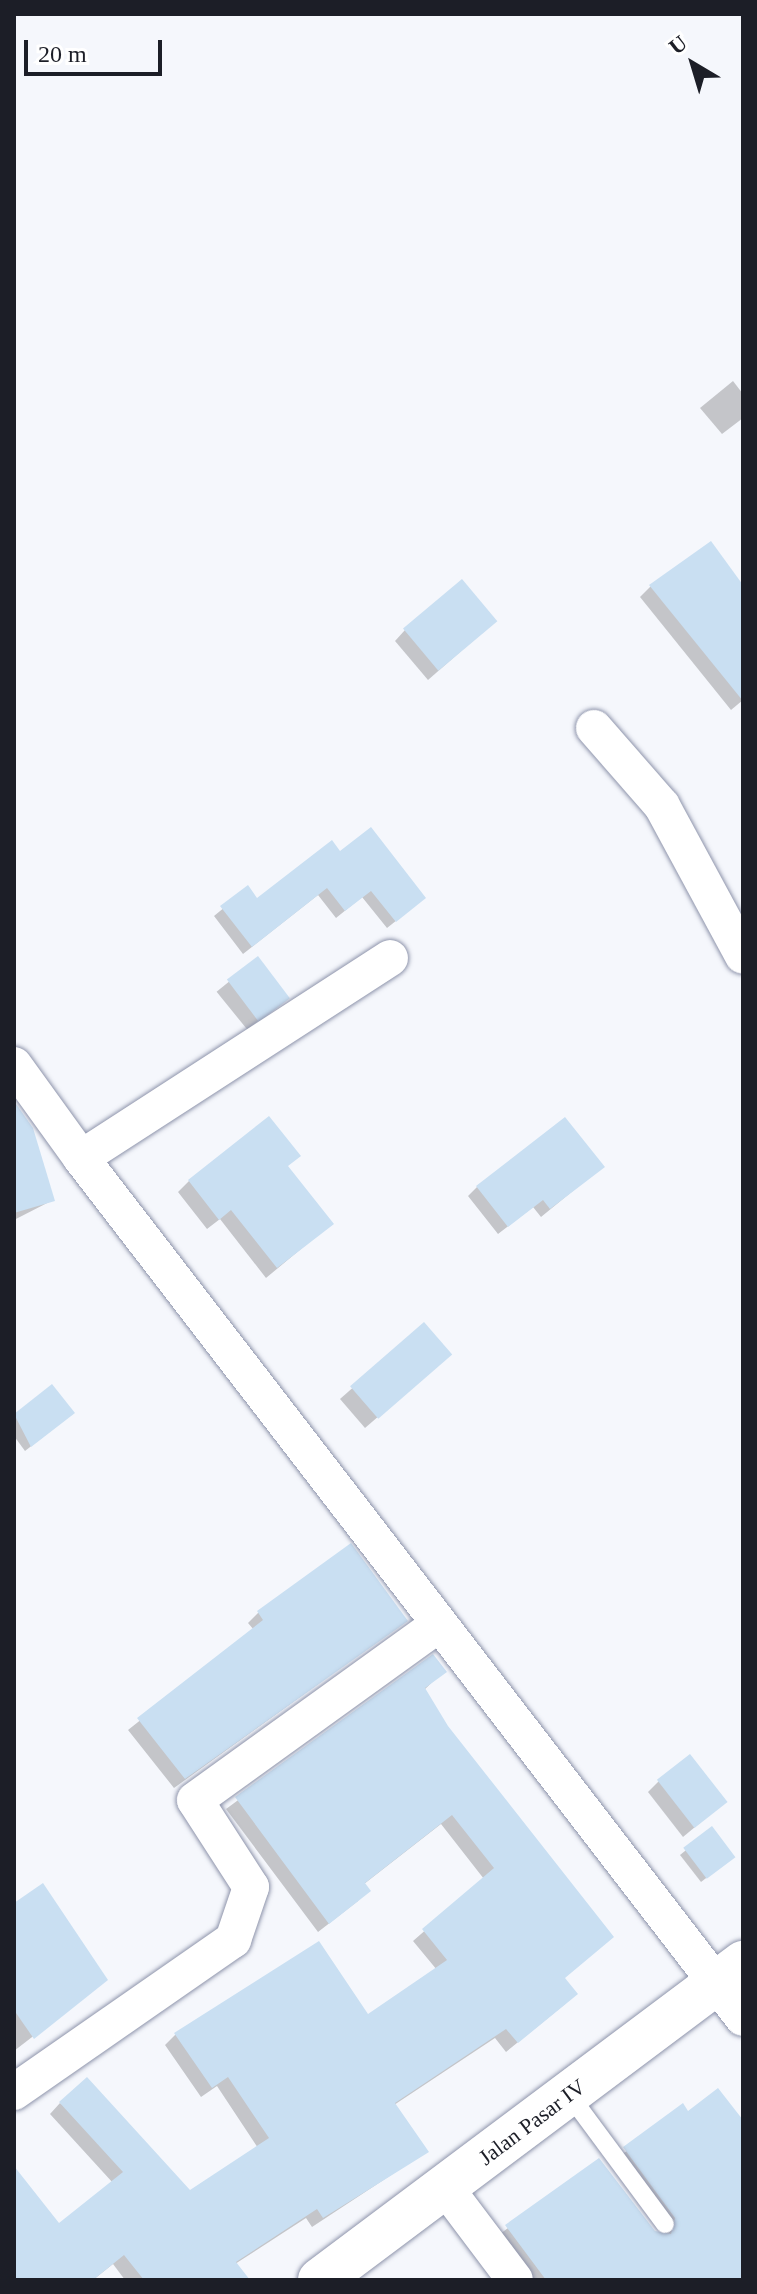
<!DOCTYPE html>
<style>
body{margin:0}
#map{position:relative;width:757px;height:2294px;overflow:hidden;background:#f5f7fc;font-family:"Times New Roman",serif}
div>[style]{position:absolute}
.shadow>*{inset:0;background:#0003;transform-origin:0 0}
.building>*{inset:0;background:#c9dff2;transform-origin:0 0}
.roads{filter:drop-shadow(0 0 2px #8e94ab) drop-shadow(0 0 2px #8e94ab)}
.service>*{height:18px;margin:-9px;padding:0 9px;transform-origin:9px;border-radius:9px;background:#fff}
.minor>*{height:36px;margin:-18px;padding:0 18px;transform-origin:18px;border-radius:18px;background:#fff}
.tertiary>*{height:44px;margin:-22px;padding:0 22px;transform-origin:22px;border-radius:22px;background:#fff}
span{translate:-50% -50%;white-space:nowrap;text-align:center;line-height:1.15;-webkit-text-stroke:6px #fff;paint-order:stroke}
.street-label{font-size:22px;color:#1c1e27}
.frame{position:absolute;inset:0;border:16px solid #1c1e27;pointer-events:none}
.north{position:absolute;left:653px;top:24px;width:80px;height:80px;-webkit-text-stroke:6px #fff;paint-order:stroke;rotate:322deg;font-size:22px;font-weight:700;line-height:32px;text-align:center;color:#1c1e27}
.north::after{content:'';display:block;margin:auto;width:28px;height:36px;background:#1c1e27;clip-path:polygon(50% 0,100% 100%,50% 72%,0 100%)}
.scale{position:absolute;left:24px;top:40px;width:138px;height:36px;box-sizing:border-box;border:4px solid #1c1e27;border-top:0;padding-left:10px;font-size:24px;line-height:28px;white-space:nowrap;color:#1c1e27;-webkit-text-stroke:6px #fff;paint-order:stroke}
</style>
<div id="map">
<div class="shadow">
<i style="clip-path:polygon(733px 381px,743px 394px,743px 418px,722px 434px,700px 408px)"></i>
<i style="clip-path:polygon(651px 586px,743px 590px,743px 700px,731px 710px,640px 597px)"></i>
<i style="clip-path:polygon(405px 630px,484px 631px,428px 680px,395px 641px)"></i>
<i style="clip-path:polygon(340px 854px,416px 905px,387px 928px,362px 897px,336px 918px,318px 895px,243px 954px,214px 916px,248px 888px,257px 900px)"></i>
<i style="left:257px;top:959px;width:49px;height:52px;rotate:51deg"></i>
<i style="clip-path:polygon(14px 1161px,53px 1200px,14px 1220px)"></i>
<i style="clip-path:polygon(287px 1167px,331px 1224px,266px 1278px,220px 1219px,207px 1229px,178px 1192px,189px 1181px)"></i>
<i style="clip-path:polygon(602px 1167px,541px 1217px,533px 1207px,498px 1234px,468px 1196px,477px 1187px)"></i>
<i style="clip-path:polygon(424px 1325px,438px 1365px,365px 1428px,340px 1399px)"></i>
<i style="clip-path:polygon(52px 1387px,67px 1418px,25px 1451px,14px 1436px,14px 1417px)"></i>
<i style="clip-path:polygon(350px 1545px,405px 1621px,174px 1788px,128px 1730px,254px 1630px,248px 1623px,258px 1613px)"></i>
<i style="clip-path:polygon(433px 1657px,444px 1671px,424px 1690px,563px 1979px,565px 2004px,506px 2052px,495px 2038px,394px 2105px,426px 2152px,312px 2227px,306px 2218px,235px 2264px,227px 2280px,125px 2280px,113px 2264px,93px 2280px,14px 2280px,14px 2206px,58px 2226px,113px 2183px,50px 2114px,60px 2103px,190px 2193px,258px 2148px,217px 2086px,201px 2097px,165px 2045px,176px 2034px,368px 2017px,437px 1970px,413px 1941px,484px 1879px,441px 1824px,364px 1884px,358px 1901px,318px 1932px,226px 1809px)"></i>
<i style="clip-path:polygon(659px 1781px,725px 1802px,683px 1837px,648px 1792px)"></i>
<i style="clip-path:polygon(712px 1829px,727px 1862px,701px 1882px,680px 1855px)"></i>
<i style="clip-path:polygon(14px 1905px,106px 1980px,14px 2051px)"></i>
<i style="clip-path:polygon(687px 2114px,743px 2123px,743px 2207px,646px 2280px,528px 2280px,496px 2237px,599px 2160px,654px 2233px,664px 2235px,614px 2159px)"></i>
</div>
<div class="building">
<i style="clip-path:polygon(711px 541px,743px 585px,743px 701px,649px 585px)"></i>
<i style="left:462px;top:579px;width:55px;height:77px;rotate:50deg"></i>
<i style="clip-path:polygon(371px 827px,426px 898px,396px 922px,371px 891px,345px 911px,327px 888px,252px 947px,220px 906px,248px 885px,257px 898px,332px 840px,340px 851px)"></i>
<i style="left:258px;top:956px;width:53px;height:39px;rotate:53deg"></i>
<i style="clip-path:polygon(14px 1101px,33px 1128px,55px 1201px,14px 1213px)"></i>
<i style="clip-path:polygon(269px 1116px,301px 1156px,288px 1166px,334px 1224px,277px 1268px,231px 1210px,219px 1220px,188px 1180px)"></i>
<i style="clip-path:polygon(565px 1117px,605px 1167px,550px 1209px,543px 1200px,508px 1227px,476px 1186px)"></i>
<i style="left:424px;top:1322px;width:43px;height:98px;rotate:49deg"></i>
<i style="clip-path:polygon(52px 1384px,75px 1413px,31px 1447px,14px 1414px)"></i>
<i style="clip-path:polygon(351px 1543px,408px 1621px,185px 1779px,137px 1718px,263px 1620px,257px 1611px)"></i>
<i style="clip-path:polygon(433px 1654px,447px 1672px,425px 1688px,448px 1726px,614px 1937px,565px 1978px,578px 1994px,518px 2043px,506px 2029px,395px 2103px,429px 2152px,323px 2218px,317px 2209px,236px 2262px,250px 2280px,144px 2280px,124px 2255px,93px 2280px,14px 2280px,14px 2166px,59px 2223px,123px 2172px,59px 2102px,87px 2077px,190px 2190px,269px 2138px,228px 2077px,212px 2088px,174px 2033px,319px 1941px,368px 2014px,447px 1960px,422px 1929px,494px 1868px,452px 1815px,365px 1883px,371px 1891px,329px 1924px,235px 1797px)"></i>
<i style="left:690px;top:1754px;width:61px;height:42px;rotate:52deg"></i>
<i style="left:712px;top:1826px;width:39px;height:36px;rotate:53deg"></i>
<i style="clip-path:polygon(43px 1883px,108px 1980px,34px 2039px,14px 2010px,14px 1903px)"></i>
<i style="clip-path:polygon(718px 2088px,743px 2120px,743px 2280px,546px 2280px,505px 2225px,599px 2158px,655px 2231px,671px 2234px,675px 2218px,623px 2147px,683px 2103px,688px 2111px)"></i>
</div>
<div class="roads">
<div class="service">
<i style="left:568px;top:2093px;width:163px;rotate:53.5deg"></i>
</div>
<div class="minor">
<i style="left:594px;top:728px;width:103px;rotate:48.9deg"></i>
<i style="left:662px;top:806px;width:170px;rotate:61.6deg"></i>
<i style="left:14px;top:1065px;width:115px;rotate:54.2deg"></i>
<i style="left:81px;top:1158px;width:368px;rotate:-32.9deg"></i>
<i style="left:81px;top:1158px;width:1085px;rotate:52.41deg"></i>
<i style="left:14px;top:2092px;width:267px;rotate:-34.8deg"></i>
<i style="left:233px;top:1940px;width:56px;rotate:-71.2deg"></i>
<i style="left:251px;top:1887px;width:103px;rotate:-122.8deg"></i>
<i style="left:195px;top:1800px;width:299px;rotate:-35.8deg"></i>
<i style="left:445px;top:2187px;width:116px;rotate:53deg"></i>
</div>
<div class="tertiary">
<i style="left:320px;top:2280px;width:529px;rotate:-36.85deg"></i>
</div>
</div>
<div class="street-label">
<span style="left:532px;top:2122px;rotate:-37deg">Jalan Pasar IV</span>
</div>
<div class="frame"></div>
<div class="north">U</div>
<div class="scale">20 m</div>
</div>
